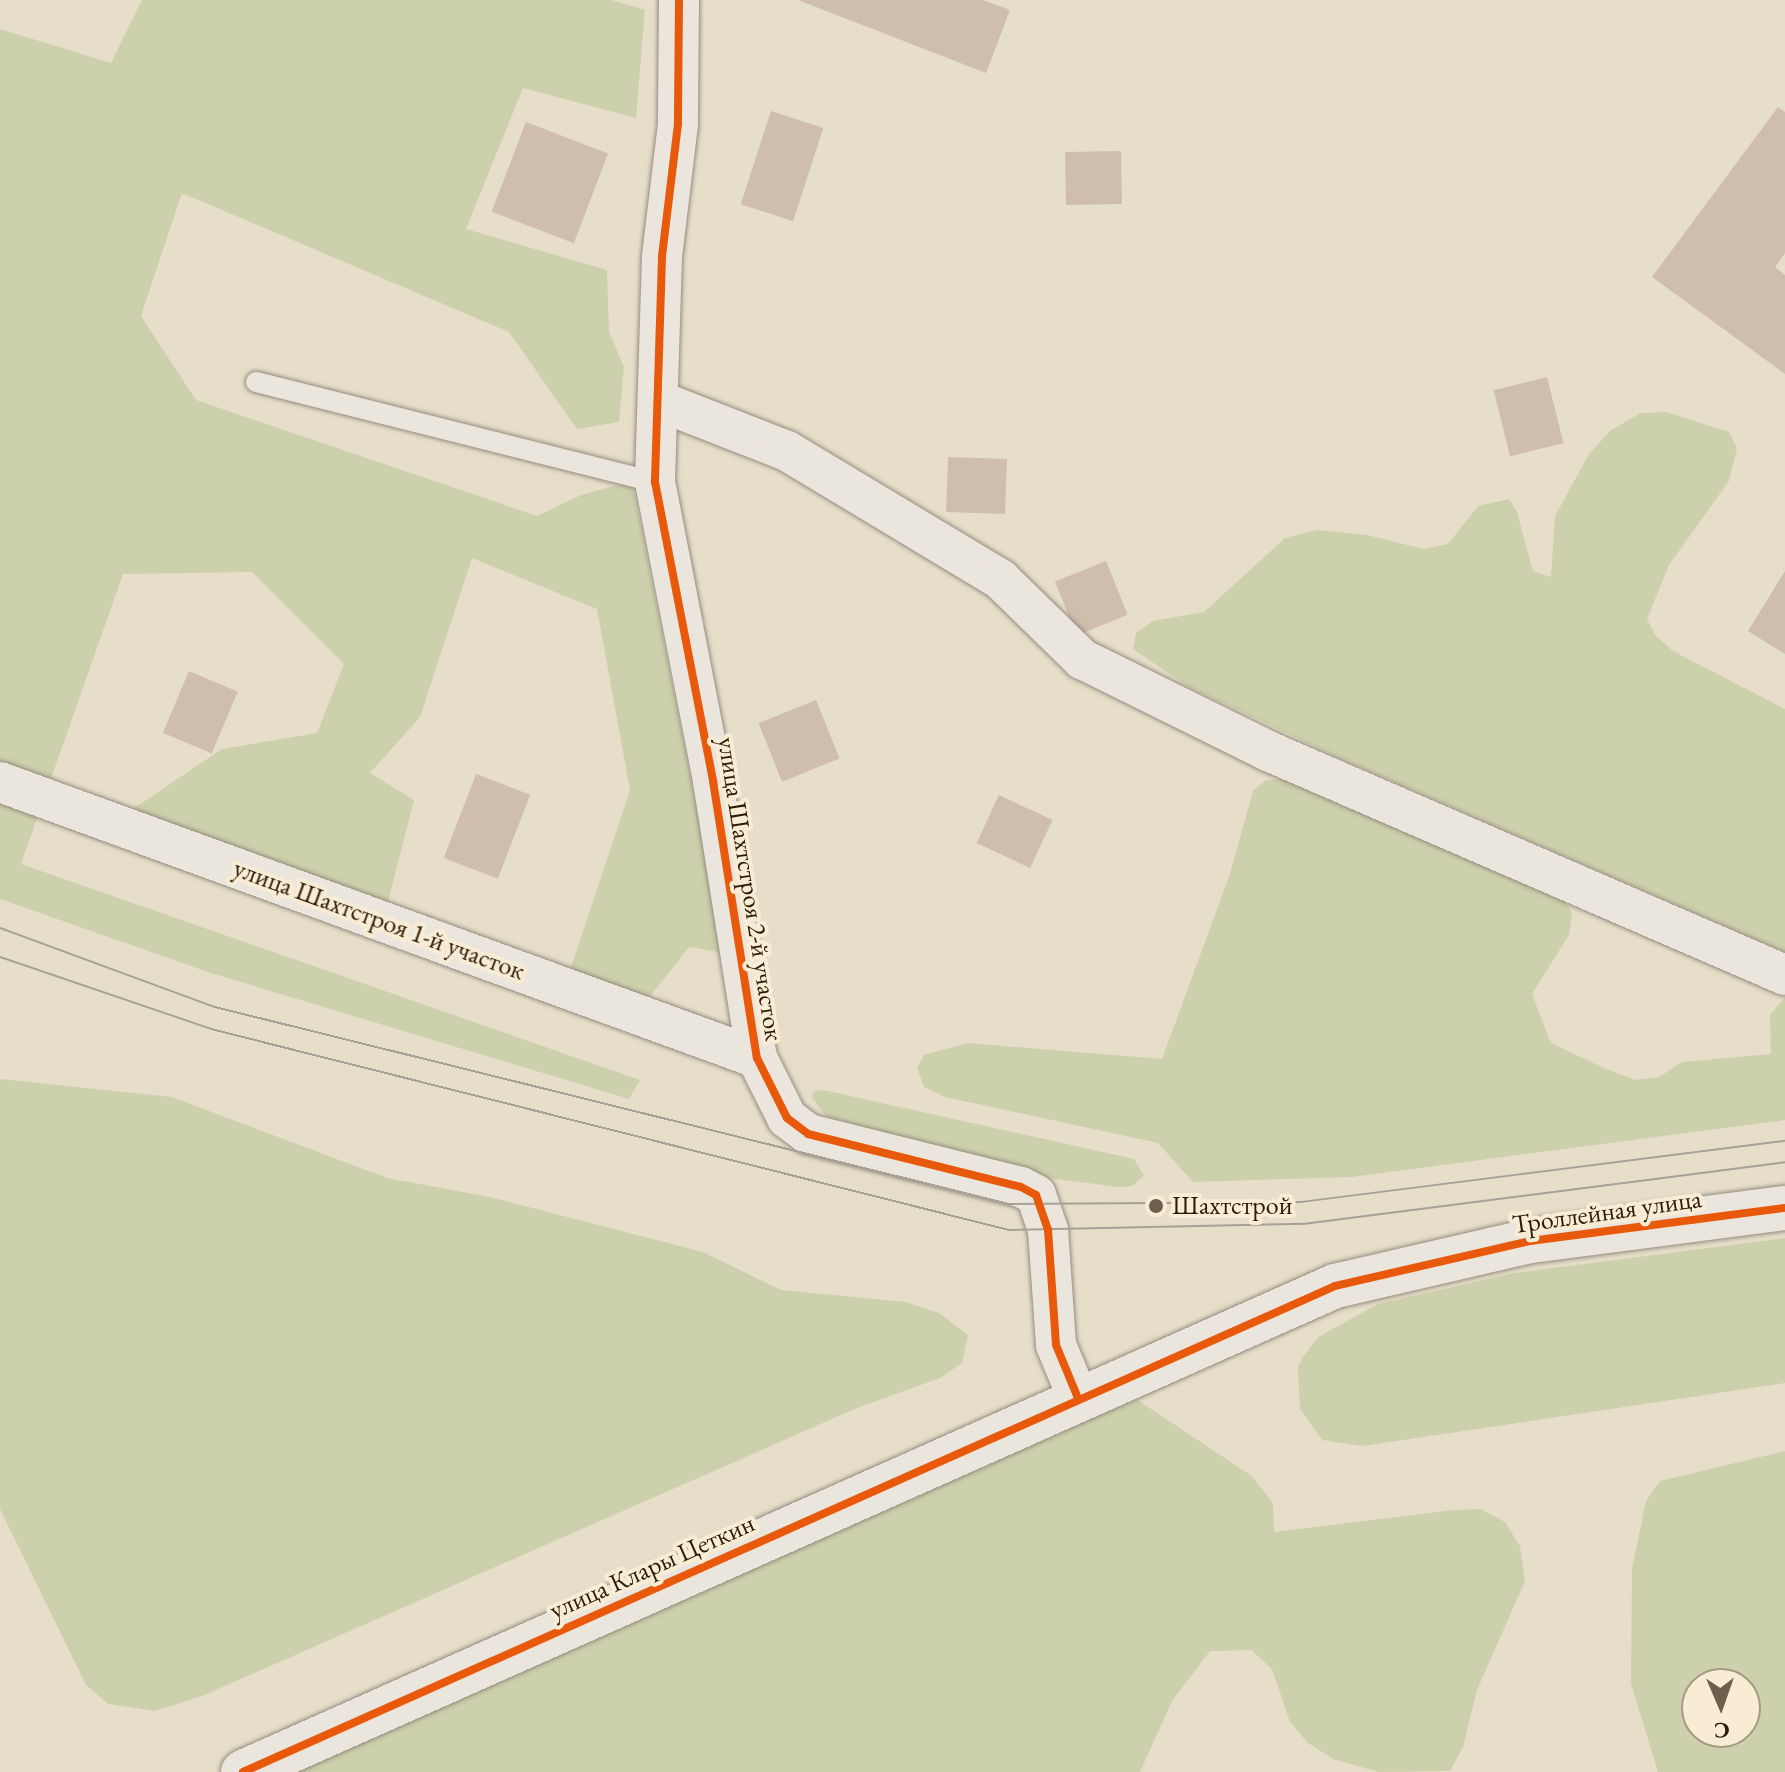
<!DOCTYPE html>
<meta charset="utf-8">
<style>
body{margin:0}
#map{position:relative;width:1785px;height:1772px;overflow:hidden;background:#e7deca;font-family:"EB Garamond",serif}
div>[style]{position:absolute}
.green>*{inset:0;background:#cdd0ac}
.building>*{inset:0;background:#cfbdae;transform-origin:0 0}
.roads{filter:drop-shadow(0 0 2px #948d7f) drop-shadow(0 0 2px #948d7f)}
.lane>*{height:20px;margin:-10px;padding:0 10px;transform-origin:10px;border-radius:10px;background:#ebe6dd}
.street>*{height:40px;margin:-20px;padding:0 20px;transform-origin:20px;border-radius:20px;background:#ebe6dd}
.secondary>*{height:44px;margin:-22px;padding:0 22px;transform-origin:22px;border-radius:22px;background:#ebe6dd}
.tram>*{height:2px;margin:-1px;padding:0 1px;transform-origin:1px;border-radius:1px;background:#a6a197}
.cycleway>*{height:8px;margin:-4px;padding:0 4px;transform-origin:4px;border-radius:4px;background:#e8590c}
.dots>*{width:22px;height:22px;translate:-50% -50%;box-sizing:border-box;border:4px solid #f8edd4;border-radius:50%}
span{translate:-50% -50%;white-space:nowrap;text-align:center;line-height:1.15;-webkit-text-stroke:8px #f8edd4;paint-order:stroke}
.street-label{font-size:26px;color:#2b1a07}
.poi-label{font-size:26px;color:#2b1a07}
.left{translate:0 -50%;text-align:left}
.north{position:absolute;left:1681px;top:1668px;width:80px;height:80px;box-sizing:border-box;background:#f8edd4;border:2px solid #a69982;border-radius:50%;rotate:178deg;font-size:22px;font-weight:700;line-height:32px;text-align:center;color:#2b1a07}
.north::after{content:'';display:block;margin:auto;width:28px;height:36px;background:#6d5f4b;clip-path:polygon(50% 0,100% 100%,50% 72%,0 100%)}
</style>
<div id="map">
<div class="green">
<i style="clip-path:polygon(142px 0,611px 0,645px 10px,636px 118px,523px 88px,466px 229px,607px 270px,609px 332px,624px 367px,619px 422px,577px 429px,509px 332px,182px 193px,141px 316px,196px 400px,537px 516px,581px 495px,632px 481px,725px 953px,689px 947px,644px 1004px,569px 973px,630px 790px,597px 609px,472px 558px,420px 717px,370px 773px,414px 800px,385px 914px,115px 821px,222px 749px,317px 733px,344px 664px,252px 572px,123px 574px,21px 864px,640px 1080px,629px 1099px,211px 973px,0 899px,0 29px,111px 63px)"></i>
<i style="clip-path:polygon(1666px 412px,1729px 432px,1737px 448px,1729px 481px,1669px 565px,1647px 619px,1655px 635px,1673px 651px,1785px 709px,1785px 952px,1337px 757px,1187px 686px,1133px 649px,1136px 633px,1153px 621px,1204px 612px,1285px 538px,1317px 530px,1367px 535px,1424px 549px,1448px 544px,1478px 506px,1509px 499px,1517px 512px,1533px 571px,1551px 577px,1555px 516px,1589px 454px,1611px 430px,1641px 413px)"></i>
<i style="clip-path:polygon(1284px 779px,1564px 898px,1572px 914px,1569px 935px,1532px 994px,1551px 1043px,1606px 1069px,1636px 1080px,1659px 1077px,1682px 1062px,1771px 1054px,1770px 1015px,1785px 997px,1785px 1120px,1352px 1177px,1193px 1182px,1158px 1143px,945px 1097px,924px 1087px,917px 1068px,924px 1055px,967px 1043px,1162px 1059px,1230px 874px,1253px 791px,1266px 780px)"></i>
<i style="clip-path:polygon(0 1079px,172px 1097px,387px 1178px,490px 1197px,703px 1252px,781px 1290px,906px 1302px,939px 1313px,968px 1335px,962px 1363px,940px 1378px,857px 1408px,202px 1696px,155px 1711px,108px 1704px,86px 1685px,0 1509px)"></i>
<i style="clip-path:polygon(823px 1090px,1134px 1159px,1144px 1176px,1132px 1186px,1119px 1187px,1032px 1176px,826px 1116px,812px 1098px,814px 1091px)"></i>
<i style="clip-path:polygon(1785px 1238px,1785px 1383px,1363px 1446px,1322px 1440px,1300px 1409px,1298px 1367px,1303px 1357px,1318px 1337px,1378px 1304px,1514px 1273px)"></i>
<i style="clip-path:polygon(1118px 1394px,1139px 1401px,1252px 1476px,1273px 1503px,1274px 1532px,1454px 1510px,1480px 1509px,1505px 1522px,1520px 1546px,1525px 1581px,1477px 1690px,1463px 1747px,1450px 1771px,1379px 1772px,1333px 1759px,1308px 1743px,1290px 1722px,1272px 1669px,1251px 1650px,1210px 1651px,1172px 1701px,1140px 1772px,285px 1772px)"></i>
<i style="clip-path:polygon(evenodd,1785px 1451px,1785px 1772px,1658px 1772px,1631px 1684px,1632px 1569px,1646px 1501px,1660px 1481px,1785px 1451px,1697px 1684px,1745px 1684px,1745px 1732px,1697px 1732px,1697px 1684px)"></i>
</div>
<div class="building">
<i style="clip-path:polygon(798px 0,983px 0,1010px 10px,986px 73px)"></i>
<i style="clip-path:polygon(1778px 107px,1785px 112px,1785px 253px,1775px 267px,1785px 275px,1785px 374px,1652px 277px)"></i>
<i style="left:771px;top:111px;width:55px;height:98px;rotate:18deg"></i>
<i style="left:526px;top:122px;width:88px;height:96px;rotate:21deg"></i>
<i style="left:1121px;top:151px;width:53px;height:56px;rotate:89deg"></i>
<i style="left:1547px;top:377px;width:68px;height:55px;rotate:76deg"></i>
<i style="left:948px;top:457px;width:59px;height:55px;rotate:2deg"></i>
<i style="left:1106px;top:561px;width:58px;height:55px;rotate:68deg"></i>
<i style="clip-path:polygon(1785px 571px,1785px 654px,1748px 631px)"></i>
<i style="left:189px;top:671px;width:53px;height:67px;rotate:23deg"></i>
<i style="left:816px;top:700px;width:63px;height:62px;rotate:68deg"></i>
<i style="left:476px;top:774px;width:58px;height:90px;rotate:21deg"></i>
<i style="left:999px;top:795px;width:59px;height:53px;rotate:25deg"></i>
</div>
<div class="roads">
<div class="lane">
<i style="left:256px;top:382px;width:411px;rotate:14.1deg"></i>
</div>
<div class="street">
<i style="left:679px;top:0;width:124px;rotate:90.5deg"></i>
<i style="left:678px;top:124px;width:134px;rotate:96.9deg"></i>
<i style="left:662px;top:257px;width:225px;rotate:91.8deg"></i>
<i style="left:655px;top:482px;width:305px;rotate:79deg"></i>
<i style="left:713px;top:781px;width:280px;rotate:81deg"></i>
<i style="left:757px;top:1058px;width:67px;rotate:63.4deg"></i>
<i style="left:787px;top:1118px;width:26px;rotate:37deg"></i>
<i style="left:808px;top:1134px;width:219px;rotate:14deg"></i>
<i style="left:1021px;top:1187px;width:17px;rotate:28deg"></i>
<i style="left:1036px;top:1195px;width:37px;rotate:71deg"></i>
<i style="left:1048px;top:1230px;width:115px;rotate:86deg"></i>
<i style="left:1056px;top:1345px;width:57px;rotate:67.5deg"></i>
<i style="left:659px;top:401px;width:137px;rotate:21.3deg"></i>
<i style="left:787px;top:451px;width:249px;rotate:31deg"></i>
<i style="left:1000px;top:579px;width:115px;rotate:44.3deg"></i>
<i style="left:1082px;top:659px;width:208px;rotate:26.3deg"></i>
<i style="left:1268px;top:751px;width:563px;rotate:23.43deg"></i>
<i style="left:0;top:782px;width:806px;rotate:20.03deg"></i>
</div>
<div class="secondary">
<i style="left:243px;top:1772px;width:1195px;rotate:-23.99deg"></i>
<i style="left:1335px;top:1286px;width:200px;rotate:-13deg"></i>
<i style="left:1530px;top:1241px;width:257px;rotate:-7.4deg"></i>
</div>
</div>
<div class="tram">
<i style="left:0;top:928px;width:229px;rotate:20.2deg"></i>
<i style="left:215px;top:1007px;width:818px;rotate:13.93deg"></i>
<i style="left:1009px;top:1204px;width:292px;rotate:-0.4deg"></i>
<i style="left:1301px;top:1202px;width:488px;rotate:-7.2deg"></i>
<i style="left:0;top:957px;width:223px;rotate:18.8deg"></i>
<i style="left:211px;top:1029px;width:823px;rotate:14.14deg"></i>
<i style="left:1009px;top:1230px;width:294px;rotate:-1.2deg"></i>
<i style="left:1303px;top:1224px;width:486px;rotate:-7.3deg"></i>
</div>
<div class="cycleway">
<i style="left:679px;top:0;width:124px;rotate:90.5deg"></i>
<i style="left:678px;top:124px;width:134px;rotate:96.9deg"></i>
<i style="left:662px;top:257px;width:225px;rotate:91.8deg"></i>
<i style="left:655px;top:482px;width:305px;rotate:79deg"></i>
<i style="left:713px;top:781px;width:280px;rotate:81deg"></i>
<i style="left:757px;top:1058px;width:67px;rotate:63.4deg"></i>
<i style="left:787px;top:1118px;width:26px;rotate:37deg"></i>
<i style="left:808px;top:1134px;width:219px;rotate:14deg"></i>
<i style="left:1021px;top:1187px;width:17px;rotate:28deg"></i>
<i style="left:1036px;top:1195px;width:37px;rotate:71deg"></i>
<i style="left:1048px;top:1230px;width:115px;rotate:86deg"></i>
<i style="left:1056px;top:1345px;width:57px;rotate:67.5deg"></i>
<i style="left:243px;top:1772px;width:1195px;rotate:-23.99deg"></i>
<i style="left:1335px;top:1286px;width:200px;rotate:-13deg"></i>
<i style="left:1530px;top:1241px;width:257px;rotate:-7.4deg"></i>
</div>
<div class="dots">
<i style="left:1156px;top:1206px;background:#6d5f4b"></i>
</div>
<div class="street-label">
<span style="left:750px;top:889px;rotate:81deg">улица Шахтстроя 2-й участок</span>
<span style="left:379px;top:920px;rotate:20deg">улица Шахтстроя 1-й участок</span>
<span style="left:1607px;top:1212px;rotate:-8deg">Троллейная улица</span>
<span style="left:652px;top:1567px;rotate:-24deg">улица Клары Цеткин</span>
</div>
<div class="poi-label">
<span class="left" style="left:1172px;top:1206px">Шахтстрой</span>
</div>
<div class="north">С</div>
</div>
